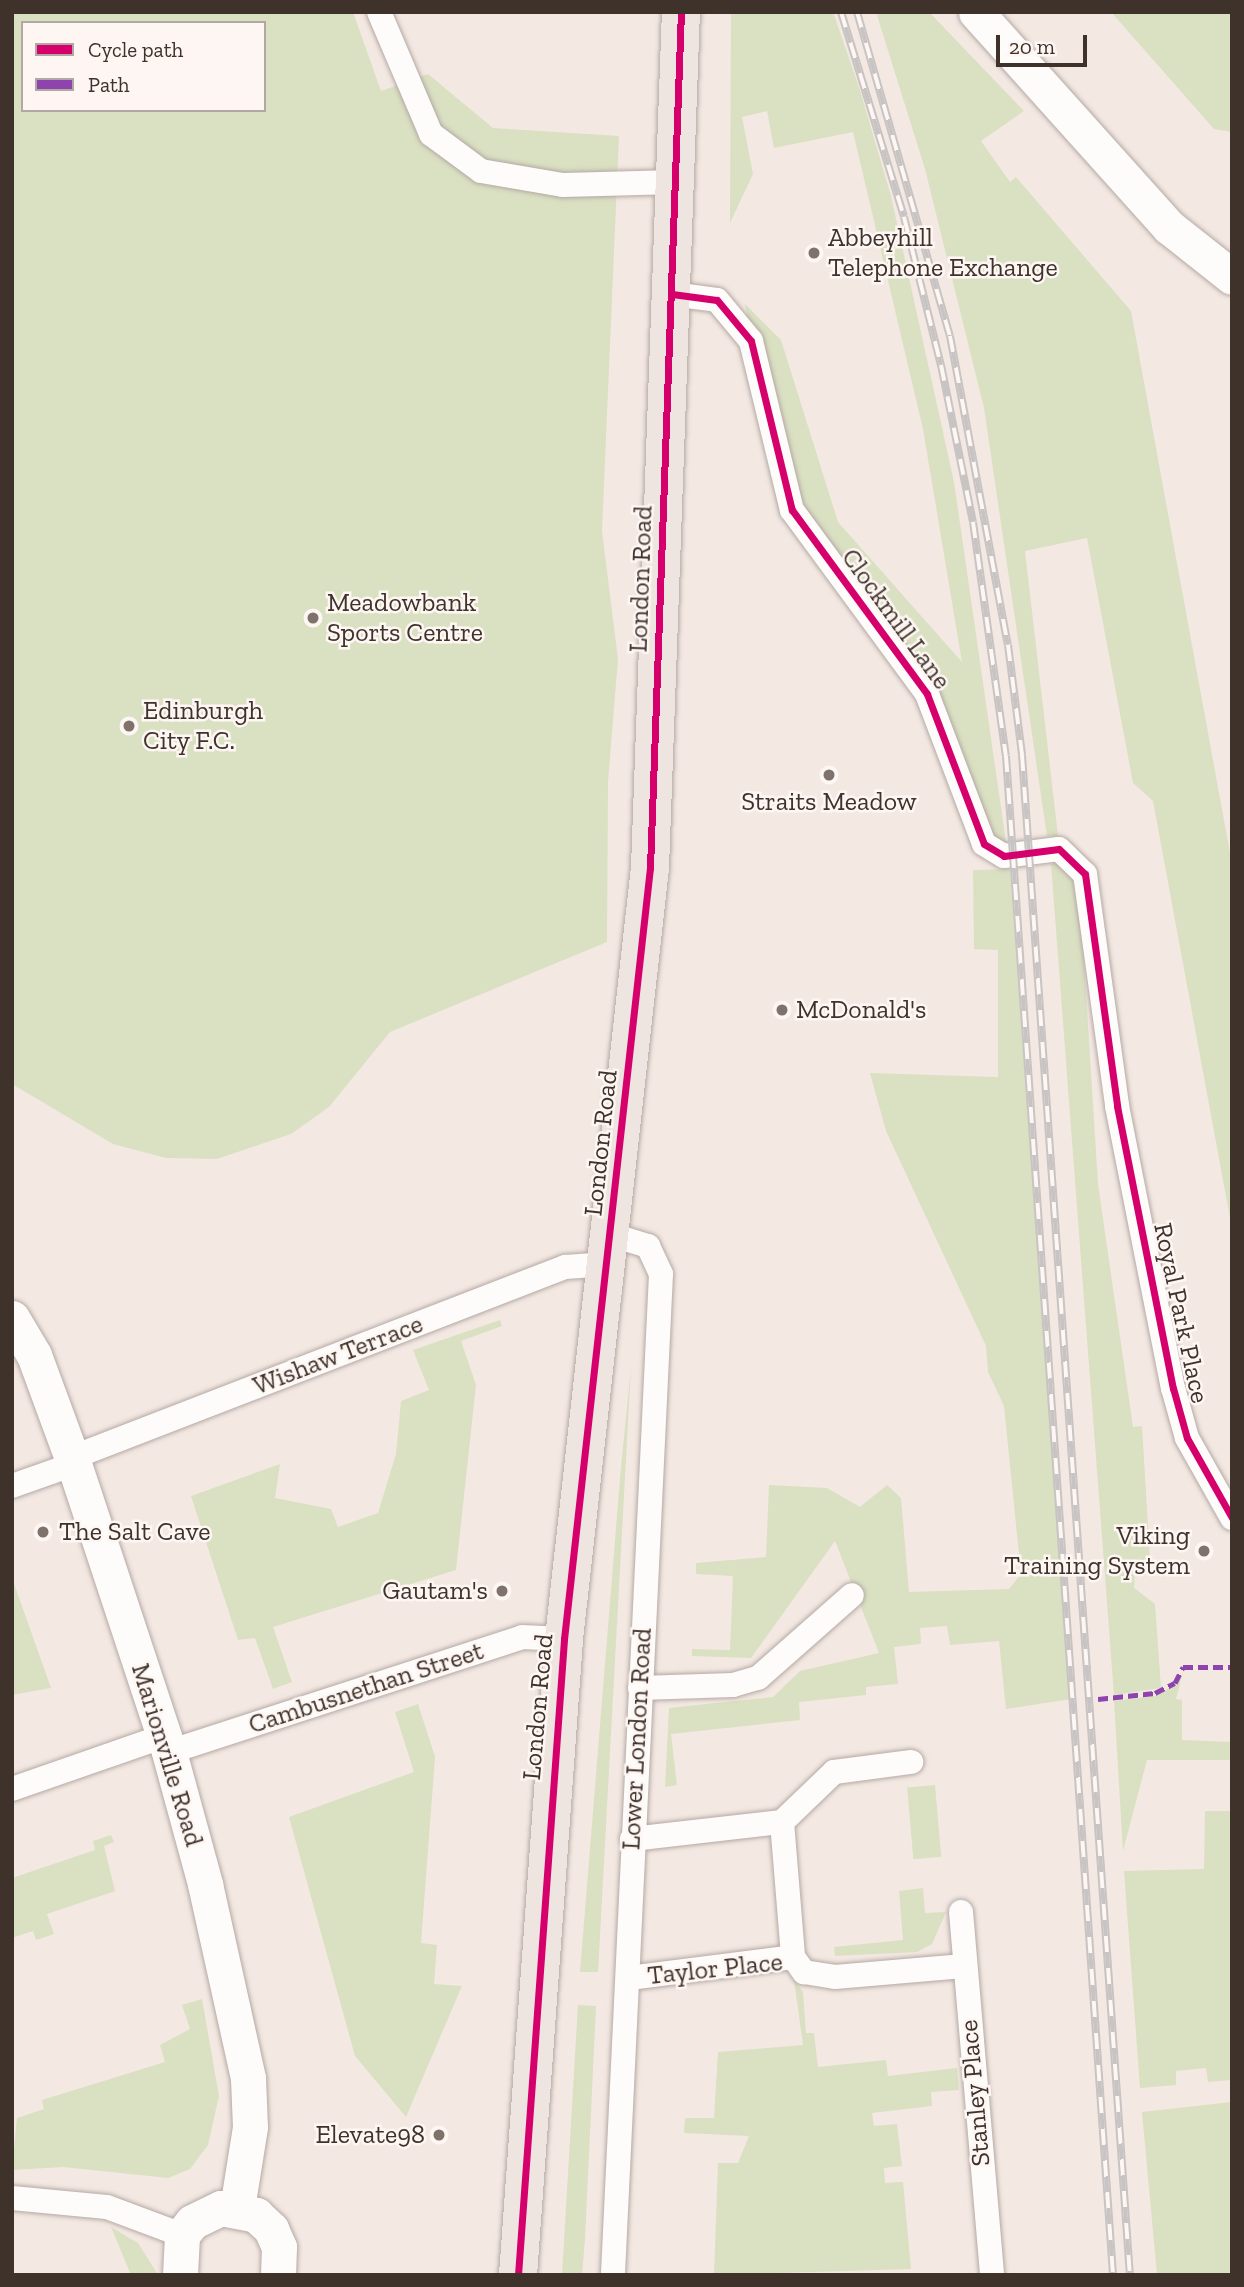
<!DOCTYPE html>
<style>
body{margin:0}
#map{position:relative;width:1244px;height:2287px;overflow:hidden;background:#f4e8e2;font-family:"Zilla Slab",serif}
div>[style]{position:absolute}
.green>*{inset:0;background:#dae0c2;transform-origin:0 0}
.roads{filter:drop-shadow(0 0 2px #b4a9a4) drop-shadow(0 0 2px #b4a9a4)}
.street>*{height:24px;margin:-12px;padding:0 12px;transform-origin:12px;border-radius:12px;background:#fdfcfb}
.secondary>*{height:35px;margin:-17.5px;padding:0 17.5px;transform-origin:17.5px;border-radius:17.5px;background:#fdfcfb}
.primary>*{height:38px;margin:-19px;padding:0 19px;transform-origin:19px;border-radius:19px;background:#eee5e1}
.rail>*{height:8px;margin-top:-4px;transform-origin:0;background:repeating-linear-gradient(90deg,#fdf6f3 0 16px,#c8c4c3 0 32px);box-sizing:border-box;border-block:2px solid #c8c4c3}
.quiet>*{height:5px;margin-top:-2.5px;transform-origin:0;background:repeating-linear-gradient(90deg,#8e44ad 0 10px,transparent 0 15px)}
.cycleway>*{height:7px;margin:-3.5px;padding:0 3.5px;transform-origin:3.5px;border-radius:3.5px;background:#d6006c}
.dots>*{width:19px;height:19px;translate:-50% -50%;box-sizing:border-box;border:4px solid #fdf6f3;border-radius:50%}
span{translate:-50% -50%;white-space:nowrap;text-align:center;line-height:1.15;-webkit-text-stroke:5px #fdf6f3;paint-order:stroke}
.poi-label{font-size:26px;color:#3f322b}
.left{translate:0 -50%;text-align:left}
.right{translate:-100% -50%;text-align:right}
.street-label{font-size:26px;color:#3f322b}
.frame{position:absolute;inset:0;border:14px solid #3f322b;pointer-events:none}
.legend{position:absolute;left:21px;top:21px;width:245px;height:91px;box-sizing:border-box;background:#fdf6f3;border:2px solid #b1a8a3;margin:0;padding:9px 12px;list-style:none;font-size:21px;color:#3f322b}
.legend li{display:flex;align-items:center;gap:14px;height:35px}
.legend b{width:35px;border:2px solid #b1a8a3}
.scale{position:absolute;left:996px;top:35px;width:91px;height:32px;box-sizing:border-box;border:4px solid #3f322b;border-top:0;padding-left:9px;font-size:21px;line-height:24px;white-space:nowrap;color:#3f322b;-webkit-text-stroke:5px #fdf6f3;paint-order:stroke}
</style>
<div id="map">
<div class="green">
<i style="clip-path:polygon(evenodd,12px 12px,353px 12px,381px 91px,428px 74px,493px 128px,619px 136px,602px 531px,618px 659px,608px 782px,607px 942px,390px 1032px,329px 1107px,291px 1134px,217px 1159px,166px 1158px,113px 1144px,12px 1084px,12px 12px,23px 23px,264px 23px,264px 110px,23px 110px,23px 23px)"></i>
<i style="clip-path:polygon(731px 12px,833px 12px,859px 87px,891px 196px,954px 482px,1006px 842px,996px 843px,952px 729px,795px 496px,768px 358px,749px 328px,745px 304px,781px 340px,838px 522px,962px 662px,923px 429px,853px 132px,774px 148px,767px 111px,742px 117px,753px 174px,730px 223px)"></i>
<i style="clip-path:polygon(876px 12px,929px 12px,1024px 111px,981px 141px,1010px 182px,1016px 177px,1131px 311px,1232px 864px,1232px 1229px,1153px 801px,1133px 783px,1087px 538px,1025px 551px,1058px 836px,1047px 836px,984px 408px,925px 169px)"></i>
<i style="clip-path:polygon(1111px 12px,1232px 12px,1232px 132px,1214px 129px)"></i>
<i style="clip-path:polygon(1059px 863px,1076px 878px,1081px 913px,1098px 1184px,1133px 1427px,1142px 1426px,1150px 1560px,1135px 1572px,1134px 1588px,1155px 1604px,1161px 1688px,1114px 1695px,1051px 864px)"></i>
<i style="clip-path:polygon(1010px 869px,1071px 1699px,1006px 1709px,999px 1641px,950px 1645px,947px 1626px,920px 1628px,921px 1644px,894px 1647px,898px 1684px,866px 1687px,866px 1695px,799px 1702px,800px 1720px,671px 1734px,677px 1785px,665px 1787px,669px 1708px,773px 1697px,800px 1671px,879px 1653px,835px 1541px,751px 1658px,692px 1656px,692px 1649px,730px 1650px,733px 1576px,696px 1574px,696px 1563px,766px 1557px,769px 1485px,827px 1488px,860px 1507px,887px 1485px,901px 1498px,909px 1592px,1009px 1589px,1021px 1574px,1004px 1406px,988px 1372px,986px 1346px,886px 1131px,870px 1073px,998px 1077px,998px 950px,974px 949px,973px 870px)"></i>
<i style="clip-path:polygon(500px 1320px,502px 1326px,461px 1341px,476px 1385px,456px 1570px,273px 1627px,292px 1682px,273px 1689px,255px 1638px,238px 1640px,191px 1496px,280px 1464px,275px 1498px,331px 1509px,338px 1527px,378px 1513px,396px 1454px,401px 1401px,429px 1390px,413px 1350px)"></i>
<i style="clip-path:polygon(631px 1367px,598px 1972px,580px 1972px,621px 1467px)"></i>
<i style="clip-path:polygon(12px 1578px,51px 1688px,12px 1695px)"></i>
<i style="clip-path:polygon(1183px 1672px,1176px 1699px,1182px 1700px,1182px 1740px,1232px 1742px,1232px 1760px,1147px 1760px,1123px 1851px,1114px 1701px,1155px 1696px,1178px 1683px)"></i>
<i style="clip-path:polygon(418px 1704px,435px 1757px,421px 1943px,437px 1945px,434px 1984px,462px 1986px,406px 2117px,355px 2056px,289px 1817px,414px 1772px,395px 1712px)"></i>
<i style="left:935px;top:1785px;width:72px;height:28px;rotate:85deg"></i>
<i style="clip-path:polygon(1205px 1811px,1232px 1811px,1232px 2080px,1208px 2082px,1206px 2068px,1176px 2071px,1176px 2085px,1140px 2088px,1124px 1871px,1204px 1869px)"></i>
<i style="clip-path:polygon(111px 1835px,114px 1842px,104px 1846px,115px 1891px,47px 1914px,54px 1934px,36px 1940px,33px 1931px,12px 1938px,12px 1878px,95px 1850px,93px 1841px)"></i>
<i style="clip-path:polygon(923px 1888px,925px 1913px,946px 1912px,932px 1944px,917px 1952px,835px 1956px,834px 1947px,903px 1940px,899px 1891px)"></i>
<i style="clip-path:polygon(794px 1980px,803px 1992px,806px 2033px,814px 2033px,818px 2067px,886px 2060px,888px 2076px,957px 2068px,959px 2090px,931px 2092px,932px 2106px,872px 2113px,874px 2126px,897px 2124px,902px 2166px,884px 2168px,885px 2183px,903px 2182px,911px 2269px,714px 2275px,718px 2163px,738px 2163px,749px 2136px,684px 2133px,685px 2118px,714px 2118px,718px 2052px,803px 2045px)"></i>
<i style="clip-path:polygon(202px 1999px,219px 2096px,208px 2145px,190px 2169px,168px 2178px,63px 2167px,12px 2170px,17px 2118px,44px 2109px,42px 2100px,165px 2062px,160px 2045px,190px 2029px,182px 2005px)"></i>
<i style="clip-path:polygon(578px 2005px,596px 2006px,585px 2239px,582px 2275px,562px 2275px)"></i>
<i style="clip-path:polygon(1232px 2102px,1232px 2275px,1157px 2275px,1142px 2112px)"></i>
<i style="clip-path:polygon(111px 2227px,138px 2243px,158px 2275px,131px 2275px)"></i>
</div>
<div class="roads">
<div class="street">
<i style="left:379px;top:12px;width:133px;rotate:66.9deg"></i>
<i style="left:431px;top:134px;width:62px;rotate:36.5deg"></i>
<i style="left:481px;top:171px;width:83px;rotate:9.7deg"></i>
<i style="left:563px;top:185px;width:113px;rotate:-1.5deg"></i>
<i style="left:672px;top:294px;width:45px;rotate:7.6deg"></i>
<i style="left:717px;top:300px;width:53px;rotate:50.3deg"></i>
<i style="left:751px;top:341px;width:174px;rotate:76.4deg"></i>
<i style="left:792px;top:510px;width:228px;rotate:53.7deg"></i>
<i style="left:927px;top:694px;width:160px;rotate:69.2deg"></i>
<i style="left:984px;top:844px;width:23px;rotate:31deg"></i>
<i style="left:1004px;top:856px;width:55px;rotate:-7.3deg"></i>
<i style="left:1059px;top:849px;width:36px;rotate:44deg"></i>
<i style="left:1085px;top:874px;width:234px;rotate:82.1deg"></i>
<i style="left:1117px;top:1106px;width:288px;rotate:78.8deg"></i>
<i style="left:1173px;top:1388px;width:52px;rotate:74.4deg"></i>
<i style="left:1187px;top:1438px;width:92px;rotate:60.6deg"></i>
<i style="left:612px;top:1235px;width:38px;rotate:17deg"></i>
<i style="left:648px;top:1246px;width:31px;rotate:65deg"></i>
<i style="left:661px;top:1274px;width:1002px;rotate:92.75deg"></i>
<i style="left:71px;top:1458px;width:530px;rotate:-21.14deg"></i>
<i style="left:565px;top:1267px;width:43px;rotate:-4deg"></i>
<i style="left:12px;top:1486px;width:66px;rotate:-19.5deg"></i>
<i style="left:640px;top:1688px;width:93px;rotate:-1.8deg"></i>
<i style="left:733px;top:1685px;width:26px;rotate:-16deg"></i>
<i style="left:758px;top:1678px;width:125px;rotate:-41.4deg"></i>
<i style="left:169px;top:1752px;width:371px;rotate:-18deg"></i>
<i style="left:522px;top:1637px;width:42px;rotate:2.7deg"></i>
<i style="left:12px;top:1789px;width:161px;rotate:-19.2deg"></i>
<i style="left:782px;top:1822px;width:135px;rotate:85.3deg"></i>
<i style="left:793px;top:1957px;width:19px;rotate:54deg"></i>
<i style="left:804px;top:1972px;width:31px;rotate:9deg"></i>
<i style="left:835px;top:1977px;width:129px;rotate:-4.9deg"></i>
<i style="left:632px;top:1839px;width:151px;rotate:-6.5deg"></i>
<i style="left:782px;top:1822px;width:72px;rotate:-43.9deg"></i>
<i style="left:834px;top:1772px;width:78px;rotate:-7.4deg"></i>
<i style="left:961px;top:1912px;width:364px;rotate:85.1deg"></i>
<i style="left:629px;top:1978px;width:165px;rotate:-7.3deg"></i>
<i style="left:12px;top:2198px;width:95px;rotate:5.4deg"></i>
<i style="left:107px;top:2207px;width:80px;rotate:20.5deg"></i>
</div>
<div class="secondary">
<i style="left:976px;top:12px;width:289px;rotate:48.1deg"></i>
<i style="left:1169px;top:227px;width:80px;rotate:38.4deg"></i>
<i style="left:12px;top:1318px;width:43px;rotate:59.3deg"></i>
<i style="left:34px;top:1355px;width:116px;rotate:69.8deg"></i>
<i style="left:74px;top:1464px;width:303px;rotate:71.7deg"></i>
<i style="left:169px;top:1752px;width:137px;rotate:74.7deg"></i>
<i style="left:205px;top:1884px;width:199px;rotate:77.5deg"></i>
<i style="left:248px;top:2078px;width:49px;rotate:87.7deg"></i>
<i style="left:250px;top:2127px;width:82px;rotate:99.1deg"></i>
<i style="left:180px;top:2275px;width:40px;rotate:-87.1deg"></i>
<i style="left:182px;top:2235px;width:16px;rotate:-52deg"></i>
<i style="left:192px;top:2222px;width:32px;rotate:-26deg"></i>
<i style="left:221px;top:2208px;width:36px;rotate:11deg"></i>
<i style="left:256px;top:2215px;width:21px;rotate:43deg"></i>
<i style="left:271px;top:2229px;width:20px;rotate:66deg"></i>
<i style="left:279px;top:2247px;width:28px;rotate:92deg"></i>
</div>
<div class="primary">
<i style="left:518px;top:2275px;width:638px;rotate:-85.86deg"></i>
<i style="left:564px;top:1639px;width:776px;rotate:-83.64deg"></i>
<i style="left:650px;top:868px;width:857px;rotate:-87.93deg"></i>
</div>
</div>
<div class="rail">
<i style="left:841px;top:12px;width:214px;rotate:72.9deg"></i>
<i style="left:904px;top:217px;width:153px;rotate:76deg"></i>
<i style="left:941px;top:365px;width:160px;rotate:78.5deg"></i>
<i style="left:973px;top:522px;width:236px;rotate:82deg"></i>
<i style="left:1006px;top:756px;width:1523px;rotate:85.97deg"></i>
<i style="left:857px;top:12px;width:337px;rotate:74deg"></i>
<i style="left:950px;top:336px;width:314px;rotate:79.4deg"></i>
<i style="left:1008px;top:645px;width:111px;rotate:82.7deg"></i>
<i style="left:1022px;top:755px;width:1524px;rotate:85.94deg"></i>
</div>
<div class="quiet">
<i style="left:1098px;top:1699px;width:57px;rotate:-6deg"></i>
<i style="left:1155px;top:1693px;width:22px;rotate:-27deg"></i>
<i style="left:1175px;top:1683px;width:18px;rotate:-63deg"></i>
<i style="left:1183px;top:1667px;width:49px"></i>
</div>
<div class="cycleway">
<i style="left:672px;top:294px;width:45px;rotate:7.6deg"></i>
<i style="left:717px;top:300px;width:53px;rotate:50.3deg"></i>
<i style="left:751px;top:341px;width:174px;rotate:76.4deg"></i>
<i style="left:792px;top:510px;width:228px;rotate:53.7deg"></i>
<i style="left:927px;top:694px;width:160px;rotate:69.2deg"></i>
<i style="left:984px;top:844px;width:23px;rotate:31deg"></i>
<i style="left:1004px;top:856px;width:55px;rotate:-7.3deg"></i>
<i style="left:1059px;top:849px;width:36px;rotate:44deg"></i>
<i style="left:1085px;top:874px;width:234px;rotate:82.1deg"></i>
<i style="left:1117px;top:1106px;width:288px;rotate:78.8deg"></i>
<i style="left:1173px;top:1388px;width:52px;rotate:74.4deg"></i>
<i style="left:1187px;top:1438px;width:92px;rotate:60.6deg"></i>
<i style="left:518px;top:2275px;width:638px;rotate:-85.86deg"></i>
<i style="left:564px;top:1639px;width:776px;rotate:-83.64deg"></i>
<i style="left:650px;top:868px;width:857px;rotate:-87.93deg"></i>
</div>
<div class="dots">
<i style="left:814px;top:253px;background:#7e726b"></i>
<i style="left:313px;top:618px;background:#7e726b"></i>
<i style="left:129px;top:726px;background:#7e726b"></i>
<i style="left:829px;top:775px;background:#7e726b"></i>
<i style="left:782px;top:1010px;background:#7e726b"></i>
<i style="left:43px;top:1532px;background:#7e726b"></i>
<i style="left:1204px;top:1551px;background:#7e726b"></i>
<i style="left:502px;top:1591px;background:#7e726b"></i>
<i style="left:439px;top:2135px;background:#7e726b"></i>
</div>
<div class="poi-label">
<span class="left" style="left:828px;top:253px">Abbeyhill<br>Telephone Exchange</span>
<span class="left" style="left:327px;top:618px">Meadowbank<br>Sports Centre</span>
<span class="left" style="left:143px;top:726px">Edinburgh<br>City F.C.</span>
<span style="left:829px;top:802px">Straits Meadow</span>
<span class="left" style="left:796px;top:1010px">McDonald's</span>
<span class="left" style="left:59px;top:1532px">The Salt Cave</span>
<span class="right" style="left:1190px;top:1551px">Viking<br>Training System</span>
<span class="right" style="left:488px;top:1591px">Gautam's</span>
<span class="right" style="left:425px;top:2135px">Elevate98</span>
</div>
<div class="street-label">
<span style="left:641px;top:579px;rotate:-88deg">London Road</span>
<span style="left:896px;top:619px;rotate:54deg">Clockmill Lane</span>
<span style="left:601px;top:1143px;rotate:-84deg">London Road</span>
<span style="left:1181px;top:1313px;rotate:78deg">Royal Park Place</span>
<span style="left:338px;top:1355px;rotate:-21deg">Wishaw Terrace</span>
<span style="left:366px;top:1688px;rotate:-18deg">Cambusnethan Street</span>
<span style="left:538px;top:1707px;rotate:-85deg">London Road</span>
<span style="left:637px;top:1739px;rotate:-87deg">Lower London Road</span>
<span style="left:167px;top:1755px;rotate:73deg">Marionville Road</span>
<span style="left:715px;top:1969px;rotate:-6deg">Taylor Place</span>
<span style="left:975px;top:2093px;rotate:-95deg">Stanley Place</span>
</div>
<div class="frame"></div>
<ul class="legend">
<li><b style="height:9px;background:#d6006c"></b>Cycle path</li>
<li><b style="height:9px;background:#8e44ad"></b>Path</li>
</ul>
<div class="scale">20 m</div>
</div>
